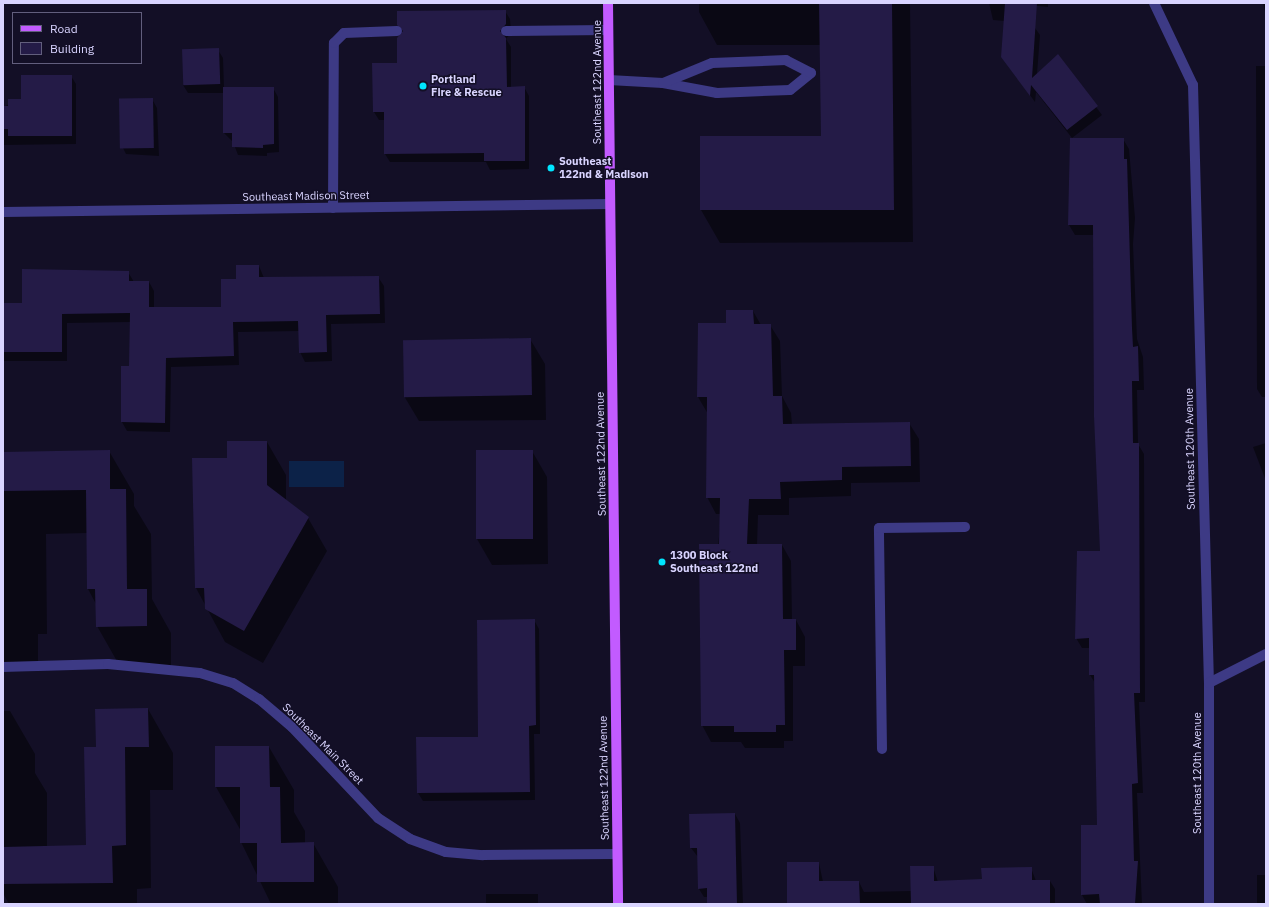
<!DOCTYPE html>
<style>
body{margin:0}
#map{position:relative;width:1269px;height:907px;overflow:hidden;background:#130f26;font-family:"IBM Plex Sans",sans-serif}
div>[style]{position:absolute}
.water>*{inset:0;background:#0c2248;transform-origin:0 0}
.shadow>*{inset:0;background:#0007;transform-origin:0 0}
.building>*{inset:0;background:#241b47;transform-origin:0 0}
.lane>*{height:10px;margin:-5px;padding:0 5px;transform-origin:5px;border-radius:5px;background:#3d3a85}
.street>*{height:10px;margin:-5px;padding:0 5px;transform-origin:5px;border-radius:5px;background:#3d3a85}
.primary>*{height:10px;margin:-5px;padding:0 5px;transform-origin:5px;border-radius:5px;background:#c25bff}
.dots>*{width:11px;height:11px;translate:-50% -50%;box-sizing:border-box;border:2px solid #130f26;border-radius:50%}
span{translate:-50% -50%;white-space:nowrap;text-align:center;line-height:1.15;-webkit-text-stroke:3px #130f26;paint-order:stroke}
.poi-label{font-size:11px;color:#d9d4ff;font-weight:700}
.left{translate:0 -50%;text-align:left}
.street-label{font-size:11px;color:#d9d4ff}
.frame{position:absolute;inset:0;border:4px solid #d9d4ff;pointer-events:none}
.legend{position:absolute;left:12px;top:12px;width:130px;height:52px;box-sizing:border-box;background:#130f26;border:1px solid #625e7d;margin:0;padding:5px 7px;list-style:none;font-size:12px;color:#d9d4ff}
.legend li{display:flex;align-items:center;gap:8px;height:20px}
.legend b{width:20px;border:1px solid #625e7d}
</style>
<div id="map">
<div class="water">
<i style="left:344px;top:461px;width:26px;height:55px;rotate:90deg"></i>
</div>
<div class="shadow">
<i style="clip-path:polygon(699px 3px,910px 3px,913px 242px,720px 243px,701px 210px,822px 137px,822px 45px,717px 45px,699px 12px)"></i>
<i style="clip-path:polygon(989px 3px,1048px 3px,1048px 7px,1018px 4px,1040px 35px,1037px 74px,1058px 56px,1102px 115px,1072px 138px,1036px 92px,1035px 102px,1002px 57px,1005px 21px,993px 20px)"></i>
<i style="clip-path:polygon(1263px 3px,1266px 3px,1266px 16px)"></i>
<i style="clip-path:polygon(505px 11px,510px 19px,511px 33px,506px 39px,511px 47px,511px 88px,524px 87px,529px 96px,529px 169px,490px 170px,486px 162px,390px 162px,385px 154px,385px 120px,379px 120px,374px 112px,398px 64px,403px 33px,398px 24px)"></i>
<i style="clip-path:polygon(218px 50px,223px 58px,224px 88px,273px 88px,278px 97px,279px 152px,267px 153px,267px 156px,238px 155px,233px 142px,224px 133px,224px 93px,188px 93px,183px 85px)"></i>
<i style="clip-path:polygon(1256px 66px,1266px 66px,1266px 397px,1262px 397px,1257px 389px)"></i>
<i style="clip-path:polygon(71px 76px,76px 84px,76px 144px,3px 145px,3px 107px)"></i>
<i style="clip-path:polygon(152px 99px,157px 108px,159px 156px,126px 154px,122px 146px)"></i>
<i style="clip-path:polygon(1071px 139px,1123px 139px,1129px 149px,1135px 218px,1133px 244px,1137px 339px,1143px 357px,1144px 390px,1137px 390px,1138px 444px,1144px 454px,1145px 702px,1139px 702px,1143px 793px,1137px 793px,1142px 904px,1087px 904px,1082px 895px,1098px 826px,1095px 683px,1090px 675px,1090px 648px,1082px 648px,1076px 638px,1101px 552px,1094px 235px,1075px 235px,1069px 225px)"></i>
<i style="clip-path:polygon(259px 266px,264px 278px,378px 277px,384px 286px,385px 323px,331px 324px,332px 361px,305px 362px,300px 352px,299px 331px,238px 332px,239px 365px,171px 367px,170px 432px,127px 431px,122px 422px,130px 367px,131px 322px,67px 323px,67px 361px,3px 361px,3px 304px,23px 304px,128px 272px,134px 282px,149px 282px,154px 291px,154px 308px,222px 308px,237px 280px)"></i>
<i style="clip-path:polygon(753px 311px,761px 325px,770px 325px,780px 341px,782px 396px,791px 413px,792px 425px,909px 423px,919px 439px,920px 482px,851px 483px,851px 496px,789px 498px,789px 515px,758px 515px,757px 545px,782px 545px,791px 561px,792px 620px,796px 620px,805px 637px,805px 666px,793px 666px,793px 741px,784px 741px,784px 748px,745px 748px,741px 742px,711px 742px,702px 725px,721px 514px,716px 514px,707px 497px,708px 414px,698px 397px,699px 324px,727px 324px)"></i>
<i style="clip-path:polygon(530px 339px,545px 364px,546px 420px,419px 421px,404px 396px)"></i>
<i style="clip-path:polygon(267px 442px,286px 475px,286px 500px,308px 518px,327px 551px,263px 663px,225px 642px,196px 588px,228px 459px)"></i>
<i style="clip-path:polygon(1266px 443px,1266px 481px,1253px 447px)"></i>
<i style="clip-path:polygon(109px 451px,134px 494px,134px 506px,151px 534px,152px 599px,171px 633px,171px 669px,122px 670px,97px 626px,96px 604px,88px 589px,87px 533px,46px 534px,47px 634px,38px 634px,38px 671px,3px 672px,3px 453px)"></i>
<i style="clip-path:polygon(477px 451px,532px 451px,547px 477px,548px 564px,492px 565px,477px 539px)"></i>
<i style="clip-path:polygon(534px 620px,539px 629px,540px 734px,534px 734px,535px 800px,423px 801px,418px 793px,479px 738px)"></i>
<i style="clip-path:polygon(148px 709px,173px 753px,173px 790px,150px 790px,151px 888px,137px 889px,137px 904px,9px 904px,3px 893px,3px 711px,10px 711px,35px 754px,35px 773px,47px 793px,47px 847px,87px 846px,97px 748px)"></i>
<i style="clip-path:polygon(216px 747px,269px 747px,294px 790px,294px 812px,305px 831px,305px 843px,313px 843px,338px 887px,338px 904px,271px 904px,241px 842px,241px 831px,216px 787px)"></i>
<i style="clip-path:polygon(735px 814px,740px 823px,743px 904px,708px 904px,708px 897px,704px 897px,699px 889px,698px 857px,691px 848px,690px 815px)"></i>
<i style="clip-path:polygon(819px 863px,823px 882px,859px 882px,864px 892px,911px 891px,933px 867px,938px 882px,983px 880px,1031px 868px,1036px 881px,1050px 881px,1055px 889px,1055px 904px,788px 904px)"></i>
<i style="left:1257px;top:875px;width:9px;height:29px"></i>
<i style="left:486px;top:894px;width:52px;height:10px"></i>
</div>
<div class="building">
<i style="clip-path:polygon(819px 3px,892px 3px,894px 210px,700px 210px,700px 136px,821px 136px)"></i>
<i style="clip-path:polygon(1005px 3px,1037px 3px,1032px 78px,1058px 54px,1098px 106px,1067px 130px,1031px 85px,1030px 96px,1001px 57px)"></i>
<i style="clip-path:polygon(506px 10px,506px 24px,500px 31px,506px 38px,507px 87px,525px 86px,525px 161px,484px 161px,484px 153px,384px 154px,384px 112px,373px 112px,372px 63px,397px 63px,397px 38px,403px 31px,397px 25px,397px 11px)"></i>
<i style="left:219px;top:48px;width:36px;height:37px;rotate:88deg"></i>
<i style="clip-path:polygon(21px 75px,72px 75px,72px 136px,8px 136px,8px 129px,3px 129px,3px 106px,8px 106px,8px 99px,21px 99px)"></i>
<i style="clip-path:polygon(223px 87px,274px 87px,274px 144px,263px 145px,263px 148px,232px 147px,232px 133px,223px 133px)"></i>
<i style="left:153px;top:98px;width:50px;height:34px;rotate:89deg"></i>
<i style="clip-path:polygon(1070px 138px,1124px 138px,1124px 159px,1127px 159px,1132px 328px,1133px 347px,1138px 346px,1139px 381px,1132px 381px,1133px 443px,1139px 443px,1140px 693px,1134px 693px,1138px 783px,1132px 784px,1134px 861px,1138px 861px,1135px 904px,1100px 904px,1099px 894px,1081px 895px,1081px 825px,1097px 825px,1094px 675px,1089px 675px,1089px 638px,1075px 639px,1077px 551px,1100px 551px,1094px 416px,1093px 225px,1068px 225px)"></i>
<i style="clip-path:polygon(236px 265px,259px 265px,259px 277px,379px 276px,380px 314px,326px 315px,327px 352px,299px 353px,298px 321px,233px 322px,234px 356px,166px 358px,165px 423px,121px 422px,121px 366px,129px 366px,130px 313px,62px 314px,62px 352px,3px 352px,3px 303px,22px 303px,22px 269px,129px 271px,129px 281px,149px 281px,149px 307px,221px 307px,221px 279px,236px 279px)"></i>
<i style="clip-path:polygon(726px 310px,753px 310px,754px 324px,771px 324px,773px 396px,782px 396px,783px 424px,910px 422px,911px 466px,842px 467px,842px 480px,780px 482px,781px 499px,749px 499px,747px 544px,782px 544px,783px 619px,796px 619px,796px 650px,784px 650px,785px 725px,776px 725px,776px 732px,734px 732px,734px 726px,701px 726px,699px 544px,719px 544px,720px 498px,706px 498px,707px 397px,697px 397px,698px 323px,726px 323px)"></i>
<i style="left:531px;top:338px;width:57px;height:128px;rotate:89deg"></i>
<i style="clip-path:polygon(227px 441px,267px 441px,267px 485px,309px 517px,244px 631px,205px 609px,204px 588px,195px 588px,192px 458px,227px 458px)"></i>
<i style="clip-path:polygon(110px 450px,110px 489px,126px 489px,127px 589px,147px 589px,147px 626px,96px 627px,95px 589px,87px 589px,86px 490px,3px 491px,3px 452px)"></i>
<i style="left:476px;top:450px;width:57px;height:89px"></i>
<i style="clip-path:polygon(535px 619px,536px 725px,529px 726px,530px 792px,417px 793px,416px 737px,478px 737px,477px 620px)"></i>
<i style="clip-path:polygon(148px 708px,149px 747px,125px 747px,126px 845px,112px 846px,113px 883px,3px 884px,3px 847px,86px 845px,84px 747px,96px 747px,95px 709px)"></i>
<i style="clip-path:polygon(215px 746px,269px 746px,270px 787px,280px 787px,281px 843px,314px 842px,314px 882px,257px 882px,257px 843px,240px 843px,240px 787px,215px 787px)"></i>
<i style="clip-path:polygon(735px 813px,737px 904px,707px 904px,707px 888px,698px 889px,697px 848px,690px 848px,689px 814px)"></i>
<i style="clip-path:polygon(787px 862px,819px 862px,819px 881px,859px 881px,860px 904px,787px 904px)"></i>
<i style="clip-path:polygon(910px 866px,934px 866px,934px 881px,982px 879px,981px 868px,1032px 867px,1032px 880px,1050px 880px,1050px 904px,911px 904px)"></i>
</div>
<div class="lane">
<i style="left:506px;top:31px;width:102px;rotate:-0.6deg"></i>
<i style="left:609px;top:80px;width:54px;rotate:3.2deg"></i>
<i style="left:663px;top:83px;width:55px;rotate:10.5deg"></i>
<i style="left:717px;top:93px;width:73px;rotate:-2.4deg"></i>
<i style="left:790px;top:90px;width:27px;rotate:-39deg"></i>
<i style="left:811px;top:73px;width:28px;rotate:-153deg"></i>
<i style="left:786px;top:60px;width:74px;rotate:177.7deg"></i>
<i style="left:712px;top:63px;width:53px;rotate:157.8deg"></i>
<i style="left:333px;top:208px;width:165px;rotate:-89.7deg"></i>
<i style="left:334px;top:43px;width:14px;rotate:-45deg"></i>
<i style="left:344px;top:33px;width:53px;rotate:-2.2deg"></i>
<i style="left:882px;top:749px;width:221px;rotate:-90.8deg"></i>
<i style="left:879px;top:528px;width:86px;rotate:-0.7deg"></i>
</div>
<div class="street">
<i style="left:1154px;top:3px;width:91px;rotate:64.6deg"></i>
<i style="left:1193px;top:85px;width:598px;rotate:88.47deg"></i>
<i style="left:1209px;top:683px;width:221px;rotate:90deg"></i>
<i style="left:3px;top:212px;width:607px;rotate:-0.76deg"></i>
<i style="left:3px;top:667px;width:105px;rotate:-1.6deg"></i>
<i style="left:108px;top:664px;width:92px;rotate:5.6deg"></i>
<i style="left:200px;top:673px;width:34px;rotate:17deg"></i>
<i style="left:233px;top:683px;width:31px;rotate:32deg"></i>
<i style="left:259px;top:699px;width:43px;rotate:40.3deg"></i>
<i style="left:292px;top:727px;width:125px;rotate:46.6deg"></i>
<i style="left:378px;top:818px;width:38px;rotate:33deg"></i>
<i style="left:410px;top:839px;width:38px;rotate:20deg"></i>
<i style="left:446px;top:852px;width:37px;rotate:5deg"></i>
<i style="left:483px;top:855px;width:134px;rotate:-0.4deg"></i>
<i style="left:1209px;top:683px;width:64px;rotate:-27deg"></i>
</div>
<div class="primary">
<i style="left:608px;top:3px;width:901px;rotate:89.36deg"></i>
</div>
<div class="dots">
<i style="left:423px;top:86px;background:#00e5ff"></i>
<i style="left:551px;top:168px;background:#00e5ff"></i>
<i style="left:662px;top:562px;background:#00e5ff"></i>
</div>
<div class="poi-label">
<span class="left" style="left:431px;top:86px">Portland<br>Fire &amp; Rescue</span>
<span class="left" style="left:559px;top:168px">Southeast<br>122nd &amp; Madison</span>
<span class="left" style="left:670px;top:562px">1300 Block<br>Southeast 122nd</span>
</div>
<div class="street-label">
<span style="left:597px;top:82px;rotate:-90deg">Southeast 122nd Avenue</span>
<span style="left:306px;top:196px;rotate:-1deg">Southeast Madison Street</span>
<span style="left:1190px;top:449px;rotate:-91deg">Southeast 120th Avenue</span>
<span style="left:601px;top:454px;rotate:-91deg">Southeast 122nd Avenue</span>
<span style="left:323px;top:744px;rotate:45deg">Southeast Main Street</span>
<span style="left:1197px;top:773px;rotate:-90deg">Southeast 120th Avenue</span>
<span style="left:604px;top:778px;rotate:-91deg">Southeast 122nd Avenue</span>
</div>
<div class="frame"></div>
<ul class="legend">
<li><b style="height:5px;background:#c25bff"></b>Road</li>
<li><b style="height:11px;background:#241b47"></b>Building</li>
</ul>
</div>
